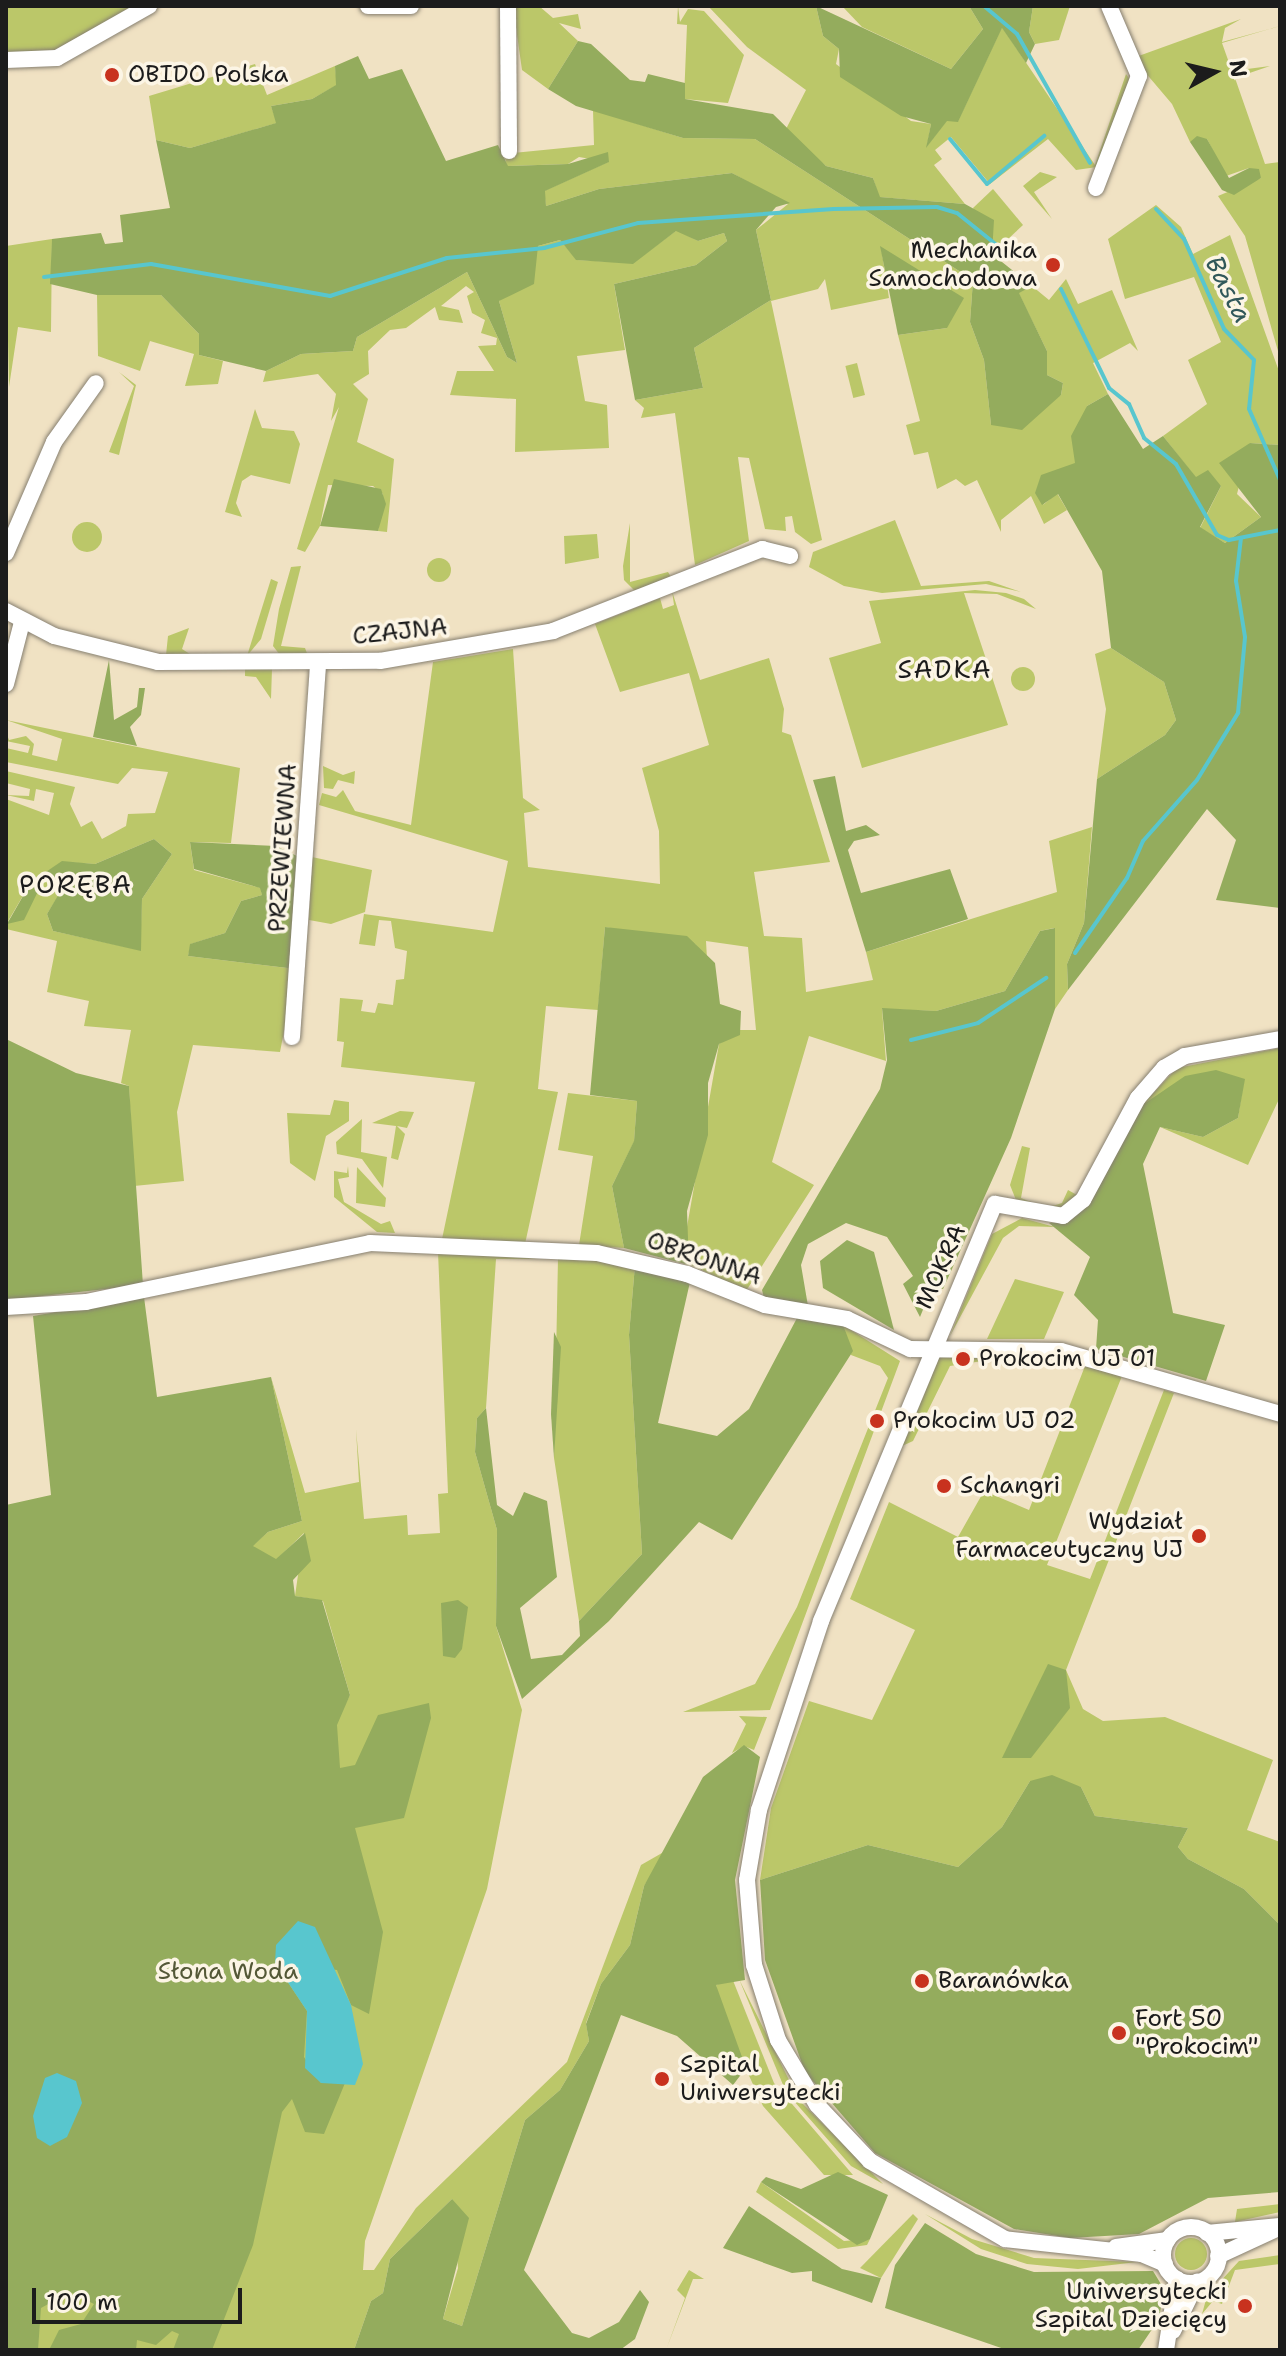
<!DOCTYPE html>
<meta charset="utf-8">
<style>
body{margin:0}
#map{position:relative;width:1286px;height:2356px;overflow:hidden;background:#f0e2c3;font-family:"Shantell Sans",sans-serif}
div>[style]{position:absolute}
.green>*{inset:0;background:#bbc769;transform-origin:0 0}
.round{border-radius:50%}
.forest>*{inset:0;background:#94ac5d}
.water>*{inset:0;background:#58c6ce}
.stream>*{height:4px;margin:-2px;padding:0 2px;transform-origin:2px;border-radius:2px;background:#58c6ce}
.roads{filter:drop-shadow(0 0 2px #867f70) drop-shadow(0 0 2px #867f70)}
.minor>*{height:16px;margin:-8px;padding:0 8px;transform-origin:8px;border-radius:8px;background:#fff}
.minor>.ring{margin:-8px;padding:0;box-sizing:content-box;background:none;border:16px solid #fff;border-radius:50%}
.dots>*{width:22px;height:22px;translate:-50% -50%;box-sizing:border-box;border:4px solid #fcf5e5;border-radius:50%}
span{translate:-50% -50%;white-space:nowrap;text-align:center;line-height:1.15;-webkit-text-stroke:7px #fcf5e5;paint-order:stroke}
.poi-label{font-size:24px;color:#1c1c1c}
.left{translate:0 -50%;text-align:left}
.right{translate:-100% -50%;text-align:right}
.street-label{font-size:24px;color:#1c1c1c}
.park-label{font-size:24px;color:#545837}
.water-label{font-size:26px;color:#31585a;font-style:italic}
.neighbourhood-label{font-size:26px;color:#1c1c1c;letter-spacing:2px}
.frame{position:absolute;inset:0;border:8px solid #1c1c1c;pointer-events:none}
.north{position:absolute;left:1174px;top:32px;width:80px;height:80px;-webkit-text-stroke:6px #fcf5e5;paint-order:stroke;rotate:82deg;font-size:22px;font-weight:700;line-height:32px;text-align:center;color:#1c1c1c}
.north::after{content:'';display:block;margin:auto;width:28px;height:36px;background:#1c1c1c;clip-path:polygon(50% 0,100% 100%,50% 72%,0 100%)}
.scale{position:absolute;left:32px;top:2288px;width:210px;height:36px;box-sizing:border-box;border:4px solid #1c1c1c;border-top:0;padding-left:10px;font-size:24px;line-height:28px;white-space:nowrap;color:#1c1c1c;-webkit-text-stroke:6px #fcf5e5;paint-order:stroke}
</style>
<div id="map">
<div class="green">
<i style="clip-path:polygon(6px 6px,135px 6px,55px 50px,6px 53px)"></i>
<i style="clip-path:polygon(513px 6px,539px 6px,553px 18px,578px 14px,581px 29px,559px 23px,578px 41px,548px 89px,522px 70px)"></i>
<i style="clip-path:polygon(678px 6px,680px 22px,688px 9px,704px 11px,744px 55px,728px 103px,684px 99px,687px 25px,677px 24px)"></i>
<i style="clip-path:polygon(708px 6px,816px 6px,823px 36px,839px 49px,836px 64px,911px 121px,931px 124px,927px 146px,947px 120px,958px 121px,1002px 27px,1095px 165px,1126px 74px,1131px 81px,1097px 167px,1076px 170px,1048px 139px,990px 184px,951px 137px,935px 150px,942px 159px,934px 165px,965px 204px,879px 197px,873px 178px,826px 166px,798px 143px,786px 129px,806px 90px,747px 47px)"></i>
<i style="clip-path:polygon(842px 6px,969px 6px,983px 29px,951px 69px,862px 27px)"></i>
<i style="clip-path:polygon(1033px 6px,1070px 6px,1059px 40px,1035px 44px,1029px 32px)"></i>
<i style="clip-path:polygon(1241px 19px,1225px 28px,1222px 42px,1280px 26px,1222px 43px,1232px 71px,1270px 66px,1235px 78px,1265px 164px,1280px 162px,1280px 358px,1245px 236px,1218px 196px,1261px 178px,1249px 168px,1226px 176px,1207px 139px,1190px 142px,1172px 104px,1133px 58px)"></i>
<i style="clip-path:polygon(255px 64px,267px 95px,335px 66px,337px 85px,312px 99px,271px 106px,277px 123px,190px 148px,156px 140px,149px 96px)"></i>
<i style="clip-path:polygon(593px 110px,683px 138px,755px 139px,973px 280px,970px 322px,984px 360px,991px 425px,1061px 395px,1063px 383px,1047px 375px,1047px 351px,1018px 292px,1032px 286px,1049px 300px,1066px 279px,1078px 304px,1112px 290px,1138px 351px,1130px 343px,1093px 363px,1108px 394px,1087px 406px,1076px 463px,1043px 505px,1057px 493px,1067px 510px,1044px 524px,1031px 496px,1001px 520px,1001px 532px,977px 480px,965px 486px,956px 479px,937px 489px,928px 452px,914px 455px,906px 425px,920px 421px,898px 335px,947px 328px,881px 247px,889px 298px,831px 310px,825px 279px,818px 289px,771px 301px,822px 540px,811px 544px,795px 532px,792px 516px,785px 517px,786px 531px,765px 529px,749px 458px,738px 457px,749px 541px,695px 565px,675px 413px,641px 418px,644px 408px,635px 400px,703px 388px,694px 348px,771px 300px,756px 230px,788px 204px,732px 173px,599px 189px,546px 206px,544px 191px,608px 162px,579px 157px,568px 164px,507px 166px,504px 154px,594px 145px)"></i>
<i style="clip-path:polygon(1040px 172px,1057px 177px,1034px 192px,1052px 219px,1023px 186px)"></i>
<i style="clip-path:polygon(993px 189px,1023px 225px,992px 254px,973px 208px)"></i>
<i style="clip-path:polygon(1156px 205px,1181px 227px,1193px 254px,1230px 235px,1280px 374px,1280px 445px,1250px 443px,1237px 494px,1261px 517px,1225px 543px,1200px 528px,1221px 486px,1196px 478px,1163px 436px,1207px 404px,1188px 360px,1221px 342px,1194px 277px,1125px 299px,1108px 239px)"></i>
<i style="clip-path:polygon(677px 230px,698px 241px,724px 233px,727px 241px,696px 265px,614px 284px,625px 350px,577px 356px,585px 401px,607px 405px,609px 448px,515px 452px,516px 399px,450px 395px,457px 371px,494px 371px,478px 346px,496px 345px,497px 338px,481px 333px,485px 320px,472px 313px,467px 296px,474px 292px,466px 286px,441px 306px,459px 310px,463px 323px,439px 320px,435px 307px,406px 328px,390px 330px,368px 351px,369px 374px,353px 384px,368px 399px,357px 442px,394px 459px,387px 532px,378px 531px,383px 494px,373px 486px,328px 485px,320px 526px,305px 552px,297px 549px,339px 407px,331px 421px,336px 394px,318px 374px,263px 382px,266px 371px,301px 354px,353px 351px,357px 337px,467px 272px,507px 357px,517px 363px,499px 301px,538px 246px,560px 240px,577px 260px,633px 263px)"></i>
<i style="clip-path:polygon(52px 239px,51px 332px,18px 327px,9px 387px,6px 246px)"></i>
<i style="clip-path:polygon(144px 291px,161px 295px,199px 334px,199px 355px,223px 361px,218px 384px,185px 386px,194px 354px,150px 341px,140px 371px,98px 356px,97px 295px)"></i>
<i style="left:857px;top:363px;width:33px;height:12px;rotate:76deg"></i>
<i style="clip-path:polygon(119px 372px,136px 385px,119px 455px,109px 452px,134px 386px)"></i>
<i style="clip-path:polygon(255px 409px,262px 428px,294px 431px,300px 444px,290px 484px,251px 475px,242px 481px,236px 503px,242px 517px,225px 512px)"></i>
<i style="clip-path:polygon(895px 520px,921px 586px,989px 581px,1021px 592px,986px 584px,882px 593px,844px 586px,809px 567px,813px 552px)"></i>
<i class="round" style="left:72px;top:522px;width:30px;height:30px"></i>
<i style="clip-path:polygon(630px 523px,630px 582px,668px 572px,671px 577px,635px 591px,624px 580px,623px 566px)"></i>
<i style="clip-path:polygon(597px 534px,599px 558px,565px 564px,564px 536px)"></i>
<i class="round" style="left:427px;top:558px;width:24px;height:24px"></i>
<i style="clip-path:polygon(301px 566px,281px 646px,305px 648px,308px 656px,280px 655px,273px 646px,279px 609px,291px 567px)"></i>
<i style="clip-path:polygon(271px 579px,278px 582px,261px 639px,247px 656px)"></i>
<i style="clip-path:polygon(975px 590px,1006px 593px,1024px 599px,1036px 609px,997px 594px,964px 593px,1008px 725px,862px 768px,829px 658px,881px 643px,869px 601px)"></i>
<i style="clip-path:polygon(672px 591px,700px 680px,769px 658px,784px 709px,782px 732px,791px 735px,830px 862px,754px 872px,764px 936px,802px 938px,806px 992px,873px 980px,866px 952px,1057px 892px,1049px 841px,1092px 827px,1084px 923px,1067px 964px,1068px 990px,1055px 1009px,1054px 928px,1040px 931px,1005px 991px,936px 1011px,882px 1009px,886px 1061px,809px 1036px,772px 1162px,814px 1185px,746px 1291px,689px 1264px,684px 1244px,719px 1044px,740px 1030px,756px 1030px,748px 947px,706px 941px,707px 959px,695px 944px,605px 927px,598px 1010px,546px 1006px,538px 1089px,558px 1092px,525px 1244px,442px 1239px,475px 1082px,341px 1067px,344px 1042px,337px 1041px,340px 998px,363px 1000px,361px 1011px,375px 1013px,378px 1003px,393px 1005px,396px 980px,404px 979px,407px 951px,395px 948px,391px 921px,379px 920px,375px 946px,359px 944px,364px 914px,493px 932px,508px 861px,319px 805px,322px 793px,336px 797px,343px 790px,355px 811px,411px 825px,433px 662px,513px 649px,523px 798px,540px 810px,524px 813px,528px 867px,660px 884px,659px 831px,642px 768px,709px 745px,689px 673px,620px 692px,595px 624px,660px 598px,663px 609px,674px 605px)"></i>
<i style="clip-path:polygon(189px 628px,182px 649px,193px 656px,166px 655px,168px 636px)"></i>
<i style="clip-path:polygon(1111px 648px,1164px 682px,1176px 720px,1165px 735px,1097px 779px,1106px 709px,1095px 654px)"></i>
<i class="round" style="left:1011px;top:667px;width:24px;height:24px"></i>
<i style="clip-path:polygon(245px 669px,272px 669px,271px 699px,256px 677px,245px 676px)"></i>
<i style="clip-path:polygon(evenodd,6px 720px,240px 768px,231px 843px,190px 842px,194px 870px,261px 888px,262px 895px,241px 901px,225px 933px,191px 944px,188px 956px,296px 969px,280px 1052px,193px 1045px,177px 1112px,184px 1181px,134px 1186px,129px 1086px,121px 1083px,131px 1030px,84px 1026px,89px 1001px,47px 992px,57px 941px,6px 929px,6px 799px,49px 815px,54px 793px,36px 789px,34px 801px,6px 795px,29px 796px,30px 789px,6px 783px,6px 771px,75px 787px,70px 804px,81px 827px,92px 821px,102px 839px,126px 826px,128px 814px,155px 813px,168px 772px,132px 768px,118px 784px,6px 762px,6px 748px,28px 753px,30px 746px,6px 741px,6px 732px,9px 740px,26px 736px,34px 744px,32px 755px,57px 761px,62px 739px,6px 720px,154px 839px,172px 854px,142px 899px,140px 950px,53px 931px,47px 914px,64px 887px,45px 877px,7px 923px,31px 882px,62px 862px,95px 864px,154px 839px)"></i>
<i style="clip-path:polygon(323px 766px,343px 775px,355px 771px,354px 784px,338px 780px,333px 789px,324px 788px)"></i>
<i style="clip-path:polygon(312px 857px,372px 870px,365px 912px,331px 924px,309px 920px)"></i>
<i style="clip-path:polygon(1280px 1048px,1280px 1097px,1248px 1165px,1160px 1127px,1203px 1137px,1238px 1118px,1244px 1079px,1141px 1106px,1177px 1068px)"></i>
<i style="clip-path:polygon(568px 1093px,637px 1101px,634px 1142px,612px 1186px,624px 1248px,579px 1245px,593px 1156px,558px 1150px)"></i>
<i style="clip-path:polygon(334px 1100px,349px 1102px,349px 1121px,326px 1136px,315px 1181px,290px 1163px,287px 1113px,330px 1115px)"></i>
<i style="clip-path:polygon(400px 1111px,414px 1112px,407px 1128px,397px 1126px,405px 1134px,398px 1160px,391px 1158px,396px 1126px,372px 1123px)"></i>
<i style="clip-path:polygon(362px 1119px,361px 1152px,387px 1157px,383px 1188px,362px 1159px,337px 1154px,336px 1142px)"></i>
<i style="clip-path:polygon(1022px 1146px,1030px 1148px,1021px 1198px,1046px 1208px,1062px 1203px,1068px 1190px,1077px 1195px,1068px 1206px,1042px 1211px,1016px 1200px,1010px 1185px)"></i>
<i style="clip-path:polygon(348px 1166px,349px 1177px,338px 1179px,344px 1202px,381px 1224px,390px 1221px,395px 1233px,377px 1232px,334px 1197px,334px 1171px,347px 1173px)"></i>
<i style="clip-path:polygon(357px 1167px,386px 1198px,385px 1207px,356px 1203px)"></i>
<i style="clip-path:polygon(1022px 1218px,1055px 1227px,1019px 1226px,1003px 1238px,950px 1336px,992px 1234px)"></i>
<i style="clip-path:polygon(438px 1252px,540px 1259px,496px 1259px,486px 1408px,477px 1418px,475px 1452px,497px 1530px,496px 1626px,522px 1710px,487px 1889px,365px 2241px,363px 2270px,374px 2270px,416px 2208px,567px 2062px,641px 1865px,669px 1849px,644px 1886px,630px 1945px,601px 1984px,586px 2023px,589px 2041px,560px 2090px,525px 2120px,462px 2326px,443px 2319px,458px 2268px,452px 2199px,390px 2259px,383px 2293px,371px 2301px,354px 2350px,6px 2350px,350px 1695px,323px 1601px,295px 1596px,304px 1533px,276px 1560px,252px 1546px,268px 1532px,302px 1521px,271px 1377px,305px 1493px,359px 1482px,356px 1429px,364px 1519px,407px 1515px,408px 1535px,440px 1533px,438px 1494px,448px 1493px)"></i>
<i style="clip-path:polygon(558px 1258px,610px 1261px,635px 1265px,657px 1270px,708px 1285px,724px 1296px,635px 1265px,629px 1335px,642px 1554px,579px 1621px,554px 1458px)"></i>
<i style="clip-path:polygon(1015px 1279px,1064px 1292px,1044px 1339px,987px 1339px)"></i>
<i style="clip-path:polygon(843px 1325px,900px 1361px,770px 1710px,683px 1712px,755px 1684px,797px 1607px,888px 1378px,880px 1366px,851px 1355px)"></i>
<i style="clip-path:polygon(1022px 1355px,950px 1366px,913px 1441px,902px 1446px,936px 1356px)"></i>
<i style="clip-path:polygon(1085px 1366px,1122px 1376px,1047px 1565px,1090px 1579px,1164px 1390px,1174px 1393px,1066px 1670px,1083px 1709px,1103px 1721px,1165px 1717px,1273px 1760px,1247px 1830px,1280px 1842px,1280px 1925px,1244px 1889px,1188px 1859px,1178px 1847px,1188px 1828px,1095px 1816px,1081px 1787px,1030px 1781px,1002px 1827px,958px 1867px,868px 1845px,760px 1880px,771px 1808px,809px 1701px,872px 1720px,915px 1630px,850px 1599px,889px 1502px,958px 1537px,984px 1491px,1029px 1510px)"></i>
<i style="clip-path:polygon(739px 1716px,767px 1717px,754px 1750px,744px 1746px,732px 1753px,746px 1724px)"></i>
<i style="clip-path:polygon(732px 1978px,774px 2083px,853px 2175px,824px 2175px,763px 2106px,722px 2017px,716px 1985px)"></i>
<i style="clip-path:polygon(739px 1979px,799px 2100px,883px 2184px,851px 2166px,786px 2092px)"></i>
<i style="clip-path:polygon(761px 2182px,844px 2241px,870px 2239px,867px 2245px,838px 2249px,756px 2192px)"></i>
<i style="clip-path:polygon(1280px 2204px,1280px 2212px,1235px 2222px,1237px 2209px)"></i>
<i style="clip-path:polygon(913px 2214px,918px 2219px,881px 2278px,860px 2268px)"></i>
<i style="clip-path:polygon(925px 2214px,972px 2239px,1034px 2258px,1137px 2262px,1078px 2269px,1027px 2264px,981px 2249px)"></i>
<i class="round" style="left:1175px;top:2238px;width:32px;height:32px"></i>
<i style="clip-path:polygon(1280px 2255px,1280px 2264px,1235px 2270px,1222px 2304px,1213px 2301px,1202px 2314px,1207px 2296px,1239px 2261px)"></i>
<i style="clip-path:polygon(689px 2270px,704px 2279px,693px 2279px,666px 2350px,685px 2298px,677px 2290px)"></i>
</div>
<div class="forest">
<i style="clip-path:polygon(816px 6px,951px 69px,983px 29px,969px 6px,1033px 6px,1029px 32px,1035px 44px,1026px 63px,1002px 28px,958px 122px,947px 121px,926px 148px,931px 124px,901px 116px,840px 77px,839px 49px,823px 36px)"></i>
<i style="clip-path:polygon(578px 41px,591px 44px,630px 80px,645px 82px,648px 74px,685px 83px,685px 99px,773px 114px,826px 166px,873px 178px,880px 197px,965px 204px,994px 220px,992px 254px,1032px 286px,1019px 293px,1047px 351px,1047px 375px,1063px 383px,1061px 395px,1022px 430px,991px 425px,984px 360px,970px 322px,973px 280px,755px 139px,683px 138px,576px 106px,548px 89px)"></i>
<i style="clip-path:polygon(358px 56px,369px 79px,402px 69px,446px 161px,498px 145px,508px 166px,568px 164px,608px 152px,609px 162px,545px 191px,546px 206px,599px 189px,732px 173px,790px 203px,776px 207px,756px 230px,771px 300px,694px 348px,703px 388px,635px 400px,614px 284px,696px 265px,727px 241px,724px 233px,698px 241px,676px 231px,633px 264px,576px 260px,560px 240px,538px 246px,534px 284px,499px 301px,517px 363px,507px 357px,467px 272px,357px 337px,353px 351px,301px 354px,266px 371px,199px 355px,199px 334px,161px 295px,97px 295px,50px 284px,52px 239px,101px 233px,105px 244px,123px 242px,120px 215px,170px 208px,156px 140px,190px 148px,276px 123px,271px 106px,312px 99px,336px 85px,335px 66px)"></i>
<i style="clip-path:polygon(1197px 136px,1207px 139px,1229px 178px,1249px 168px,1259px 169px,1261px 178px,1234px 195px,1222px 190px,1190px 142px)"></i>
<i style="clip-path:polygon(880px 246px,964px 298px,947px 328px,898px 335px)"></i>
<i style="clip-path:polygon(1108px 394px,1143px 449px,1163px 436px,1196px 477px,1208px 470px,1221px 486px,1200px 527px,1225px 543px,1261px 517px,1219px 463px,1250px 443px,1280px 445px,1280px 908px,1216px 900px,1236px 840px,1207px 809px,1068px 990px,1067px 964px,1084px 923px,1097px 779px,1165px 735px,1176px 720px,1164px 682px,1111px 648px,1102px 571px,1058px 494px,1042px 505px,1035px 493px,1041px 475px,1075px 463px,1071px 436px,1087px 406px)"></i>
<i style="clip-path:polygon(334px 479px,381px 489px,386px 504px,378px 531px,320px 526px)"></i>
<i style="clip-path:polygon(109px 660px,114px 720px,137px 707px,139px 688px,145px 688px,141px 715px,130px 727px,137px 746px,93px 737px)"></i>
<i style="clip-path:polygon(835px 776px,846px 831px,866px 825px,880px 835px,854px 841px,848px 850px,861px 893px,950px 869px,968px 919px,866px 952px,813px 780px)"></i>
<i style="clip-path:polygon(154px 839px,172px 854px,142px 899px,141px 951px,53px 931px,47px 914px,63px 887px,45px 877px,24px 920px,7px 924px,31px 882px,62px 861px,95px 864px)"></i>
<i style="clip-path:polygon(190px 842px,276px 846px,297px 856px,296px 969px,188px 956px,190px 944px,225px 933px,241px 901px,262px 895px,260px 888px,194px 869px)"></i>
<i style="clip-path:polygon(605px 927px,687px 936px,715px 963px,720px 1004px,741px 1011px,740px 1035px,719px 1044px,708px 1083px,708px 1135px,687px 1211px,689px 1265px,624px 1248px,612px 1186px,634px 1141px,637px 1101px,590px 1095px)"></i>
<i style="clip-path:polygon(1055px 928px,1055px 1009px,1011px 1138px,943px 1289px,933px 1285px,920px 1317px,903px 1284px,913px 1276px,887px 1237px,846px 1223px,808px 1244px,801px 1265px,808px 1306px,764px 1298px,762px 1290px,880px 1089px,887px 1060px,882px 1008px,936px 1011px,1005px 991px,1040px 931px)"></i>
<i style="clip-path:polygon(6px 1039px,76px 1073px,129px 1086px,143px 1285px,6px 1300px)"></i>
<i style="clip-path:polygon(1216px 1070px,1245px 1079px,1238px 1118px,1203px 1137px,1160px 1127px,1143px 1164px,1173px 1313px,1225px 1325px,1206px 1381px,1096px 1349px,1098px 1320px,1074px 1295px,1090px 1257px,1049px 1223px,1064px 1221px,1141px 1106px,1185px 1076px)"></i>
<i style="clip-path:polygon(847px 1240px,874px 1252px,894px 1330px,823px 1288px,820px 1261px)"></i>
<i style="clip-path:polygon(635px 1265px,690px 1282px,658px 1423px,717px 1436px,749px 1409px,797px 1318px,843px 1325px,853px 1351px,732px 1540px,699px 1522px,609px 1621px,522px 1699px,496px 1626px,497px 1530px,475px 1452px,477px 1418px,486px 1408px,497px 1505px,513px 1516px,524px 1492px,547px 1501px,557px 1577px,520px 1608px,531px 1659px,562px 1655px,580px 1636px,579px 1621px,642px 1554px,629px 1335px)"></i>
<i style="clip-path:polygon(144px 1297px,157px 1397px,271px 1377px,302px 1521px,268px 1532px,253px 1546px,276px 1559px,305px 1533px,311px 1561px,293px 1580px,295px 1596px,322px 1600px,350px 1695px,337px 1725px,340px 1768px,355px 1765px,378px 1715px,429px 1703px,431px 1718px,404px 1818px,355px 1828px,383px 1932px,369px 2014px,351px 2005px,337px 1970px,275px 1963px,307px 2011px,304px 2057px,321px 2083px,345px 2083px,324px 2134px,305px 2132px,292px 2099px,282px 2112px,253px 2245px,212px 2350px,173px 2350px,179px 2334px,172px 2331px,156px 2345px,137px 2340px,136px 2350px,49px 2350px,59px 2330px,81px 2324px,94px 2304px,70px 2292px,41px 2308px,38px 2350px,6px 2350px,6px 1505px,51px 1495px,33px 1316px)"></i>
<i style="clip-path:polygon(554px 1332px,561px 1347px,554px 1458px,551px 1414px)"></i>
<i style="clip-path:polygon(458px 1600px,468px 1607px,462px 1649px,455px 1658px,443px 1656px,441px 1603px)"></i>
<i style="clip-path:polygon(1048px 1664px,1066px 1670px,1070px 1708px,1031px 1758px,1002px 1758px)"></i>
<i style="clip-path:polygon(744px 1745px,760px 1757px,735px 1880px,745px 1980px,716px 1985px,746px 2068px,733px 2085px,677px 2036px,621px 2015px,524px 2270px,572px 2333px,589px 2338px,619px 2322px,640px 2290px,649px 2302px,635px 2339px,620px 2350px,354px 2350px,371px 2301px,383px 2293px,390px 2259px,452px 2199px,469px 2218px,443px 2319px,462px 2326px,525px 2120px,560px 2090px,589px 2041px,586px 2024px,601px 1984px,630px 1945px,644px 1886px,703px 1777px)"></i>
<i style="clip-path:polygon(1052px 1775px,1081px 1787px,1095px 1816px,1188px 1828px,1178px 1847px,1188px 1859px,1244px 1889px,1280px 1925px,1280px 2192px,1208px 2198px,1139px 2234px,1070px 2238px,1014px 2229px,875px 2153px,805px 2072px,765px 1960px,760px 1880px,868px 1845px,958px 1867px,1002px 1827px,1030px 1781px)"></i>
<i style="clip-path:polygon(838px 2172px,888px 2195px,870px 2239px,857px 2245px,761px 2182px,766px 2177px,801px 2189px)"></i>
<i style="clip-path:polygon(749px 2206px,842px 2269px,881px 2278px,872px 2303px,812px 2281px,812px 2271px,792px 2273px,723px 2248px)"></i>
<i style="clip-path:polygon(925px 2223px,976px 2254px,1034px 2272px,1153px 2271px,1164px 2289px,1159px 2319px,1138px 2350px,1007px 2350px,885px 2308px,895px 2265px)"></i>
</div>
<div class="water">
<i style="clip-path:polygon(298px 1921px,315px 1927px,351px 2005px,363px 2064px,355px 2085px,321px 2083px,305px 2068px,307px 2011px,275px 1963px,276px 1945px)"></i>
<i style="clip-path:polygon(57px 2073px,76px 2081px,82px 2103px,67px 2137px,50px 2146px,37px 2138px,33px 2116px,45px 2078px)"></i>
</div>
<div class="stream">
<i style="left:984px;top:6px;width:43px;rotate:40.3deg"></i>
<i style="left:1017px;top:34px;width:148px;rotate:60.5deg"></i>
<i style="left:950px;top:139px;width:58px;rotate:50.6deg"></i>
<i style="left:987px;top:184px;width:75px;rotate:-40.1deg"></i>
<i style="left:1156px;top:209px;width:41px;rotate:47deg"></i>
<i style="left:1184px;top:239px;width:98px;rotate:66deg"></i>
<i style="left:1224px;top:329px;width:43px;rotate:45.9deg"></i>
<i style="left:1254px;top:360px;width:49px;rotate:95.8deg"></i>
<i style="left:1249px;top:409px;width:77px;rotate:66.4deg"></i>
<i style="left:44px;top:277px;width:108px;rotate:-6.9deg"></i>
<i style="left:151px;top:264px;width:182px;rotate:10.1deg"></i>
<i style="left:330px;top:296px;width:123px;rotate:-18deg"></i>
<i style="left:447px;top:258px;width:98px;rotate:-5.9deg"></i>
<i style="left:544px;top:248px;width:97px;rotate:-14.9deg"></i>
<i style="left:638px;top:223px;width:196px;rotate:-4.1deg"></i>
<i style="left:834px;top:209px;width:103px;rotate:-1.1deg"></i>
<i style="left:937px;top:207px;width:21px;rotate:17deg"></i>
<i style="left:957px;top:213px;width:53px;rotate:38.8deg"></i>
<i style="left:1061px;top:289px;width:110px;rotate:64.1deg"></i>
<i style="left:1109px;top:388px;width:26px;rotate:39deg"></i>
<i style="left:1129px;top:404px;width:37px;rotate:66deg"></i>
<i style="left:1144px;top:438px;width:41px;rotate:39.1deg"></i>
<i style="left:1176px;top:464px;width:82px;rotate:60deg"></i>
<i style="left:1217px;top:535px;width:13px;rotate:23deg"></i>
<i style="left:1229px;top:540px;width:52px;rotate:-11.1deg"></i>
<i style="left:1075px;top:953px;width:91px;rotate:-55.3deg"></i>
<i style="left:1127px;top:878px;width:40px;rotate:-66.6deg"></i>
<i style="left:1143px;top:841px;width:81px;rotate:-48.5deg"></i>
<i style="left:1197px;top:780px;width:79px;rotate:-58.5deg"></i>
<i style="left:1238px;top:713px;width:76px;rotate:-84.7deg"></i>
<i style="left:1245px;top:637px;width:57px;rotate:-99.1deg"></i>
<i style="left:1236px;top:581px;width:43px;rotate:-83.4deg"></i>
<i style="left:911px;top:1040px;width:69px;rotate:-14.2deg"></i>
<i style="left:978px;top:1023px;width:82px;rotate:-33.5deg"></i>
</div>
<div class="roads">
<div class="minor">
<i style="left:368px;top:6px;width:43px"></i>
<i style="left:508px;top:6px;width:145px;rotate:89.6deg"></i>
<i style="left:6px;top:60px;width:51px;rotate:-2.2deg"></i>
<i style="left:57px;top:58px;width:106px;rotate:-29.5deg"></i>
<i style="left:1096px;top:188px;width:120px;rotate:-69deg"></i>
<i style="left:1139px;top:76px;width:76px;rotate:-113.2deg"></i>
<i style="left:6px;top:553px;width:121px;rotate:-66.6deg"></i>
<i style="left:54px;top:442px;width:72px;rotate:-54.6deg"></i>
<i style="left:6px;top:611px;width:54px;rotate:27.5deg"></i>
<i style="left:54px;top:636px;width:107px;rotate:14deg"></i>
<i style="left:158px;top:662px;width:222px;rotate:-0.3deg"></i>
<i style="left:380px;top:661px;width:176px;rotate:-9.8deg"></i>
<i style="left:553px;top:631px;width:225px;rotate:-21.4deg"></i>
<i style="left:762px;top:549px;width:29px;rotate:14deg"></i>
<i style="left:6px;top:684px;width:64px;rotate:-75.5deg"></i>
<i style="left:292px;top:1037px;width:376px;rotate:-86deg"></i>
<i style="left:6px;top:1307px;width:80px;rotate:-3.6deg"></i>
<i style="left:86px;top:1302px;width:290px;rotate:-11.7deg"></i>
<i style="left:370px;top:1243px;width:227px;rotate:2.5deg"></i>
<i style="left:597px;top:1253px;width:92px;rotate:13.1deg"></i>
<i style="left:687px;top:1274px;width:84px;rotate:21.7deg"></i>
<i style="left:765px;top:1305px;width:83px;rotate:9.7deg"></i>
<i style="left:847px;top:1319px;width:70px;rotate:25.5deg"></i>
<i style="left:910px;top:1349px;width:151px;rotate:0.8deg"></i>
<i style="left:1061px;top:1351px;width:228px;rotate:16deg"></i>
<i class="ring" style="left:1163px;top:2227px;width:40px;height:40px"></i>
<i style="left:1207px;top:2233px;width:73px;rotate:-5.5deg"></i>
<i style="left:1116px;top:2247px;width:52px;rotate:-7.7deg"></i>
<i style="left:1218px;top:2256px;width:62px;rotate:-24.9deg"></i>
<i style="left:1165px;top:2264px;width:25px;rotate:-157deg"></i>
<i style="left:1142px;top:2254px;width:138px;rotate:-173.8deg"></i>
<i style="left:1005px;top:2239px;width:156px;rotate:-150deg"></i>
<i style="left:870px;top:2161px;width:77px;rotate:-133.4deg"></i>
<i style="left:817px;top:2105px;width:76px;rotate:-121deg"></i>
<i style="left:778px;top:2040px;width:79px;rotate:-107.7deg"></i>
<i style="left:754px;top:1965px;width:85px;rotate:-94.7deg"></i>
<i style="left:747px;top:1880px;width:71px;rotate:-80.3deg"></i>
<i style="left:759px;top:1810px;width:199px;rotate:-71.8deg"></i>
<i style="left:821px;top:1621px;width:452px;rotate:-67.4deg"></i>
<i style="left:995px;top:1204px;width:69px;rotate:10deg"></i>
<i style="left:1063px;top:1216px;width:26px;rotate:-39deg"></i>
<i style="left:1083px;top:1200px;width:116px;rotate:-61.7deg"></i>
<i style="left:1138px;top:1098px;width:40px;rotate:-49deg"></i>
<i style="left:1164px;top:1068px;width:24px;rotate:-30deg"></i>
<i style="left:1185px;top:1056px;width:97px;rotate:-10.1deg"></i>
<i style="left:1173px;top:2331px;width:55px;rotate:-63.9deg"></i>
<i style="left:1166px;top:2350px;width:72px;rotate:-81.2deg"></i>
</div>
</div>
<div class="dots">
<i style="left:112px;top:75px;background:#c8321e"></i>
<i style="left:1053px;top:265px;background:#c8321e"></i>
<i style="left:963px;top:1359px;background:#c8321e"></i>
<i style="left:877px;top:1421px;background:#c8321e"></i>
<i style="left:944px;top:1486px;background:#c8321e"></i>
<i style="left:1199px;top:1536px;background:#c8321e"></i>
<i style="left:922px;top:1981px;background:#c8321e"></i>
<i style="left:1119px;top:2033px;background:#c8321e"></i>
<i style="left:662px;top:2079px;background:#c8321e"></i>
<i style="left:1245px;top:2306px;background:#c8321e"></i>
</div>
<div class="poi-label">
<span class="left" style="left:128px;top:75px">OBIDO Polska</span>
<span class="right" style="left:1037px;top:265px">Mechanika<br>Samochodowa</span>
<span class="left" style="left:979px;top:1359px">Prokocim UJ 01</span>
<span class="left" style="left:893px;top:1421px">Prokocim UJ 02</span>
<span class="left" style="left:960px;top:1486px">Schangri</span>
<span class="right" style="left:1183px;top:1536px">Wydział<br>Farmaceutyczny UJ</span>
<span class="left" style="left:938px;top:1981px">Baranówka</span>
<span class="left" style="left:1135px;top:2033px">Fort 50<br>"Prokocim"</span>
<span class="left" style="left:680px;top:2079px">Szpital<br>Uniwersytecki</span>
<span class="right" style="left:1227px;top:2306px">Uniwersytecki<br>Szpital Dziecięcy</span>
</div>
<div class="street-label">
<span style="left:400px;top:632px;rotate:-6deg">CZAJNA</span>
<span style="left:283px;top:848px;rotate:-86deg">PRZEWIEWNA</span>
<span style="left:704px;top:1259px;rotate:19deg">OBRONNA</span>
<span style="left:941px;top:1267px;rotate:-66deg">MOKRA</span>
</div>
<div class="park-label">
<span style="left:228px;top:1972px">Słona Woda</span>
</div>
<div class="water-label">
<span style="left:1229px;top:289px;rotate:63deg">Basta</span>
</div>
<div class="neighbourhood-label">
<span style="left:945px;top:669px">SADKA</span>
<span style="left:76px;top:884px">PORĘBA</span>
</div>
<div class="frame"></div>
<div class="north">N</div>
<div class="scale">100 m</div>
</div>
